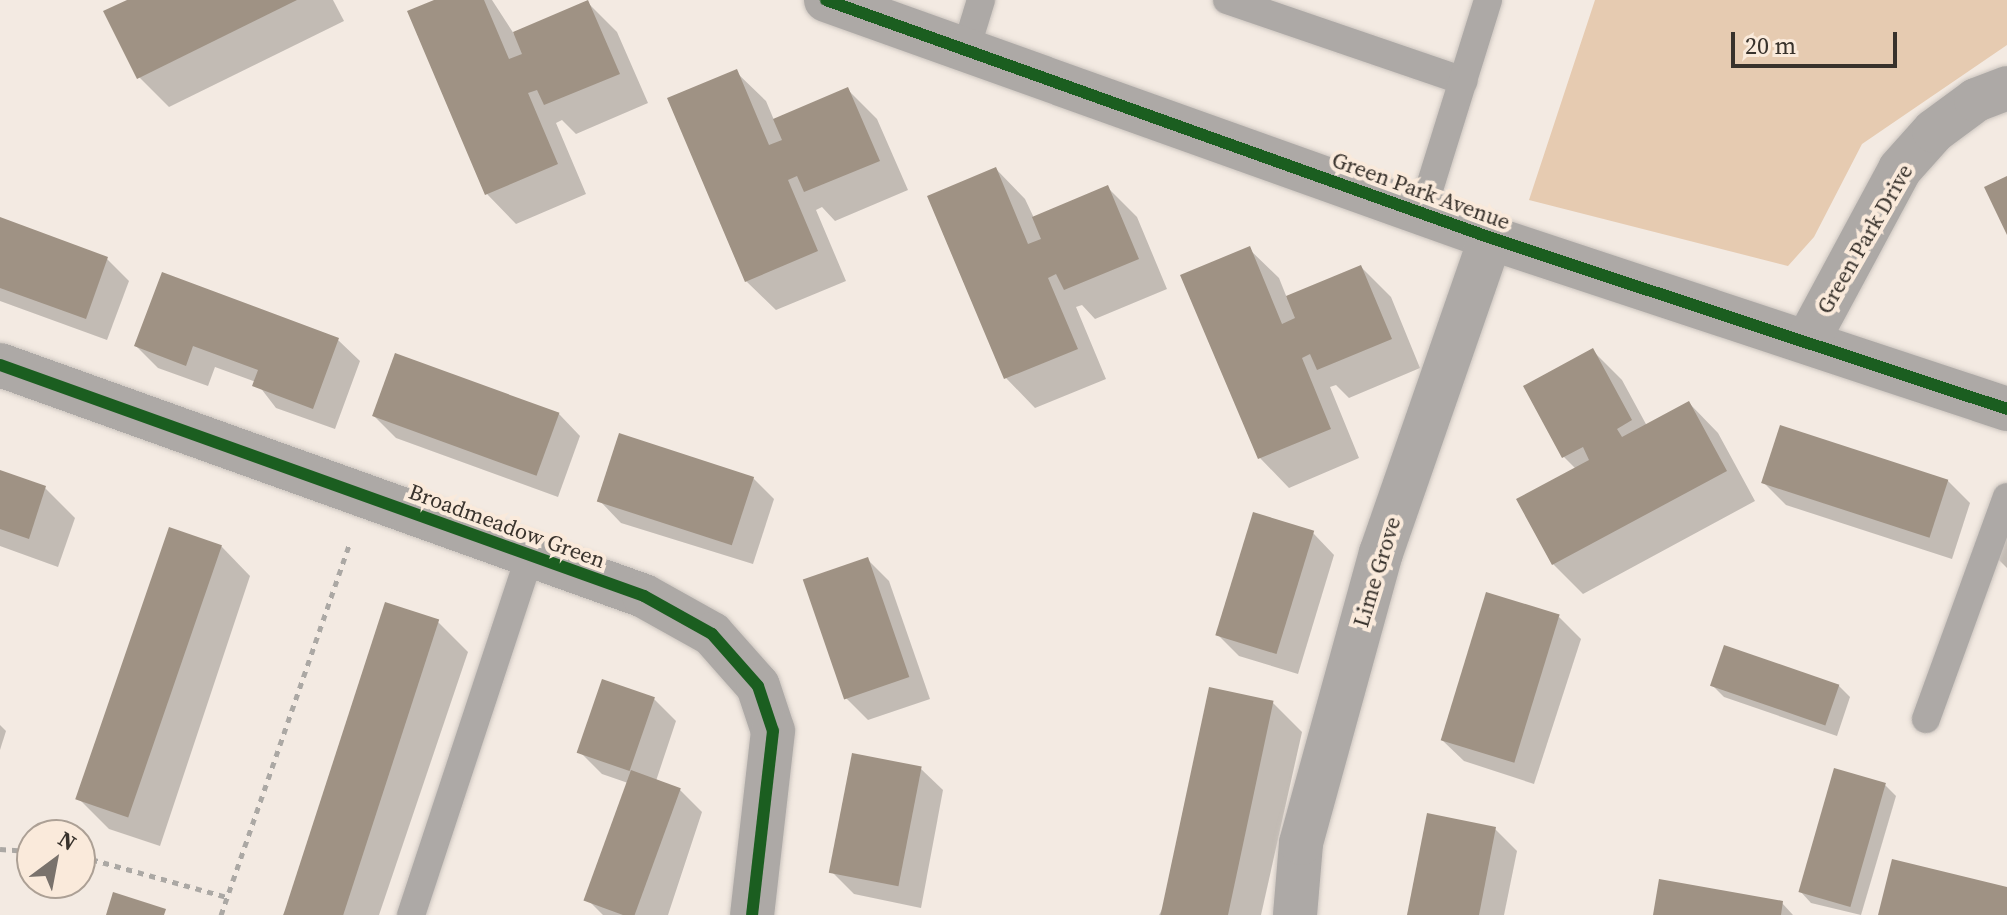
<!DOCTYPE html>
<style>
body{margin:0}
#map{position:relative;width:2007px;height:915px;overflow:hidden;background:#f3eae2;font-family:"Source Serif 4",serif}
div>[style]{position:absolute}
.green>*{inset:0;background:#e6cbb1}
.shadow>*{inset:0;background:#0003}
.building>*{inset:0;background:#9f9284;transform-origin:0 0}
.path>*{height:5px;margin-top:-2.5px;transform-origin:0;background:repeating-linear-gradient(90deg,#aba8a4 0 6px,transparent 0 12px)}
.roads{filter:drop-shadow(0 0 2px #ccc5bf) drop-shadow(0 0 2px #ccc5bf)}
.lane>*{height:28px;margin:-14px;padding:0 14px;transform-origin:14px;border-radius:14px;background:#ada9a6}
.street>*{height:44px;margin:-22px;padding:0 22px;transform-origin:22px;border-radius:22px;background:#ada9a6}
.cycleway>*{height:12px;margin:-6px;padding:0 6px;transform-origin:6px;border-radius:6px;background:#1b5e20}
span{translate:-50% -50%;white-space:nowrap;text-align:center;line-height:1.15;-webkit-text-stroke:8px #faeadb;paint-order:stroke}
.street-label{font-size:22px;color:#38322c}
.north{position:absolute;left:16px;top:819px;width:80px;height:80px;box-sizing:border-box;background:#faeadb;border:2px solid #aca095;border-radius:50%;rotate:32deg;font-size:22px;font-weight:700;line-height:32px;text-align:center;color:#38322c}
.north::after{content:'';display:block;margin:auto;width:28px;height:36px;background:#79726c;clip-path:polygon(50% 0,100% 100%,50% 72%,0 100%)}
.scale{position:absolute;left:1731px;top:32px;width:166px;height:36px;box-sizing:border-box;border:4px solid #38322c;border-top:0;padding-left:10px;font-size:24px;line-height:28px;white-space:nowrap;color:#38322c;-webkit-text-stroke:6px #faeadb;paint-order:stroke}
</style>
<div id="map">
<div class="green">
<i style="clip-path:polygon(1595px 0,2007px 0,2007px 45px,1862px 144px,1814px 237px,1788px 266px,1529px 200px)"></i>
</div>
<div class="shadow">
<i style="clip-path:polygon(131px 0,333px 0,344px 21px,169px 107px,139px 77px)"></i>
<i style="clip-path:polygon(439px 0,492px 0,514px 34px,588px 3px,617px 32px,648px 103px,576px 134px,562px 120px,556px 123px,586px 194px,516px 224px,487px 194px)"></i>
<i style="clip-path:polygon(736px 72px,766px 101px,774px 120px,848px 90px,877px 119px,908px 190px,835px 221px,822px 207px,816px 210px,846px 281px,776px 310px,746px 281px)"></i>
<i style="clip-path:polygon(996px 169px,1025px 199px,1034px 218px,1107px 187px,1137px 217px,1167px 289px,1095px 319px,1082px 305px,1076px 307px,1106px 379px,1035px 408px,1006px 378px,930px 197px)"></i>
<i style="clip-path:polygon(0 219px,107px 259px,129px 281px,107px 340px,0 301px)"></i>
<i style="clip-path:polygon(1249px 249px,1279px 278px,1287px 298px,1361px 267px,1391px 297px,1420px 368px,1349px 398px,1336px 385px,1330px 387px,1359px 458px,1289px 488px,1260px 458px)"></i>
<i style="clip-path:polygon(338px 340px,360px 361px,335px 429px,276px 408px,256px 382px,215px 367px,208px 386px,158px 368px,136px 346px)"></i>
<i style="clip-path:polygon(1593px 351px,1622px 380px,1647px 426px,1689px 403px,1718px 433px,1755px 501px,1583px 594px,1553px 564px,1576px 469px,1564px 457px)"></i>
<i style="clip-path:polygon(559px 414px,580px 436px,558px 497px,396px 438px,374px 416px)"></i>
<i style="clip-path:polygon(0 472px,45px 488px,75px 518px,58px 567px,0 546px)"></i>
<i style="clip-path:polygon(752px 477px,774px 499px,753px 564px,621px 523px,600px 501px)"></i>
<i style="clip-path:polygon(1948px 481px,1970px 503px,1952px 559px,1786px 505px,1764px 483px)"></i>
<i style="clip-path:polygon(1313px 533px,1334px 555px,1298px 674px,1239px 656px,1217px 634px)"></i>
<i style="clip-path:polygon(2007px 535px,2007px 568px,1998px 559px)"></i>
<i style="clip-path:polygon(221px 546px,250px 576px,160px 846px,109px 829px,79px 799px)"></i>
<i style="clip-path:polygon(867px 559px,889px 581px,930px 699px,868px 720px,846px 698px)"></i>
<i style="clip-path:polygon(1559px 617px,1581px 639px,1534px 784px,1464px 761px,1442px 740px)"></i>
<i style="clip-path:polygon(438px 622px,468px 652px,379px 915px,283px 915px)"></i>
<i style="clip-path:polygon(1713px 686px,1839px 686px,1850px 697px,1837px 736px,1724px 697px)"></i>
<i style="clip-path:polygon(654px 699px,676px 721px,656px 781px,680px 790px,702px 812px,668px 915px,603px 915px,589px 901px,628px 783px,602px 774px,580px 752px)"></i>
<i style="clip-path:polygon(1273px 703px,1302px 732px,1261px 915px,1159px 915px)"></i>
<i style="clip-path:polygon(0 725px,6px 731px,0 750px)"></i>
<i style="clip-path:polygon(921px 769px,943px 790px,921px 908px,854px 894px,832px 872px)"></i>
<i style="clip-path:polygon(1885px 785px,1896px 796px,1861px 915px,1811px 903px,1800px 891px)"></i>
<i style="clip-path:polygon(1495px 829px,1517px 851px,1504px 915px,1409px 915px)"></i>
<i style="clip-path:polygon(1782px 903px,1793px 915px,1655px 915px)"></i>
</div>
<div class="building">
<i style="clip-path:polygon(127px 0,297px 0,137px 79px,103px 11px)"></i>
<i style="clip-path:polygon(434px 0,484px 0,509px 59px,522px 54px,513px 32px,588px 0,620px 74px,544px 105px,537px 90px,528px 93px,558px 164px,485px 195px,407px 11px)"></i>
<i style="clip-path:polygon(737px 69px,769px 145px,782px 140px,773px 119px,848px 87px,880px 161px,804px 192px,797px 176px,788px 180px,818px 251px,745px 282px,667px 98px)"></i>
<i style="clip-path:polygon(996px 167px,1028px 244px,1041px 239px,1032px 217px,1108px 185px,1139px 259px,1064px 290px,1056px 274px,1048px 278px,1078px 349px,1004px 379px,927px 196px)"></i>
<i style="clip-path:polygon(2007px 176px,2007px 235px,1984px 187px)"></i>
<i style="clip-path:polygon(0 217px,108px 257px,86px 319px,0 288px)"></i>
<i style="clip-path:polygon(1250px 246px,1282px 324px,1295px 318px,1286px 296px,1361px 265px,1392px 339px,1317px 370px,1310px 354px,1302px 358px,1331px 429px,1258px 459px,1180px 275px)"></i>
<i style="clip-path:polygon(162px 272px,339px 338px,313px 409px,252px 386px,258px 370px,193px 346px,186px 366px,134px 346px)"></i>
<i style="clip-path:polygon(1593px 348px,1632px 420px,1617px 429px,1622px 437px,1689px 401px,1727px 471px,1552px 565px,1516px 499px,1589px 460px,1583px 447px,1562px 458px,1523px 386px)"></i>
<i style="left:395px;top:353px;width:175px;height:67px;rotate:20deg"></i>
<i style="left:1780px;top:425px;width:177px;height:61px;rotate:18deg"></i>
<i style="left:619px;top:433px;width:142px;height:72px;rotate:18deg"></i>
<i style="clip-path:polygon(0 470px,46px 486px,29px 539px,0 529px)"></i>
<i style="left:1253px;top:512px;width:64px;height:129px;rotate:17deg"></i>
<i style="left:169px;top:527px;width:56px;height:288px;rotate:19deg"></i>
<i style="left:868px;top:557px;width:127px;height:69px;rotate:71deg"></i>
<i style="left:1486px;top:592px;width:77px;height:155px;rotate:17deg"></i>
<i style="left:385px;top:602px;width:57px;height:330px;rotate:18deg"></i>
<i style="left:1724px;top:645px;width:122px;height:43px;rotate:19deg"></i>
<i style="left:602px;top:679px;width:56px;height:78px;rotate:19deg"></i>
<i style="left:1209px;top:687px;width:66px;height:234px;rotate:12deg"></i>
<i style="left:852px;top:753px;width:71px;height:122px;rotate:11deg"></i>
<i style="left:1834px;top:768px;width:54px;height:129px;rotate:16deg"></i>
<i style="left:631px;top:770px;width:53px;height:139px;rotate:20deg"></i>
<i style="clip-path:polygon(1427px 813px,1496px 827px,1479px 915px,1407px 915px)"></i>
<i style="clip-path:polygon(1892px 859px,2007px 887px,2007px 915px,1878px 915px)"></i>
<i style="clip-path:polygon(1659px 879px,1783px 901px,1781px 915px,1653px 915px)"></i>
<i style="clip-path:polygon(113px 892px,166px 909px,164px 915px,106px 915px)"></i>
</div>
<div class="path">
<i style="left:0;top:849px;width:32px;rotate:4deg"></i>
<i style="left:80px;top:856px;width:153px;rotate:15.6deg"></i>
<i style="left:221px;top:915px;width:391px;rotate:-70.9deg"></i>
</div>
<div class="roads">
<div class="lane">
<i style="left:1227px;top:0;width:250px;rotate:18.9deg"></i>
<i style="left:966px;top:49px;width:51px;rotate:-73deg"></i>
<i style="left:1422px;top:212px;width:222px;rotate:-72.7deg"></i>
<i style="left:1926px;top:719px;width:236px;rotate:-70deg"></i>
<i style="left:411px;top:915px;width:378px;rotate:-71.7deg"></i>
</div>
<div class="street">
<i style="left:826px;top:0;width:706px;rotate:19.69deg"></i>
<i style="left:1491px;top:238px;width:544px;rotate:18.33deg"></i>
<i style="left:1807px;top:342px;width:196px;rotate:-61.7deg"></i>
<i style="left:1900px;top:169px;width:51px;rotate:-48.2deg"></i>
<i style="left:1934px;top:131px;width:52px;rotate:-36.4deg"></i>
<i style="left:1976px;top:100px;width:33px;rotate:-21deg"></i>
<i style="left:0;top:365px;width:684px;rotate:19.73deg"></i>
<i style="left:644px;top:596px;width:78px;rotate:29.2deg"></i>
<i style="left:712px;top:634px;width:69px;rotate:48.5deg"></i>
<i style="left:758px;top:686px;width:47px;rotate:71.6deg"></i>
<i style="left:773px;top:731px;width:185px;rotate:96.5deg"></i>
<i style="left:1295px;top:915px;width:72px;rotate:-85.2deg"></i>
<i style="left:1301px;top:843px;width:301px;rotate:-74.6deg"></i>
<i style="left:1381px;top:553px;width:334px;rotate:-70.8deg"></i>
</div>
</div>
<div class="cycleway">
<i style="left:826px;top:0;width:706px;rotate:19.69deg"></i>
<i style="left:1491px;top:238px;width:544px;rotate:18.33deg"></i>
<i style="left:0;top:365px;width:684px;rotate:19.73deg"></i>
<i style="left:644px;top:596px;width:78px;rotate:29.2deg"></i>
<i style="left:712px;top:634px;width:69px;rotate:48.5deg"></i>
<i style="left:758px;top:686px;width:47px;rotate:71.6deg"></i>
<i style="left:773px;top:731px;width:185px;rotate:96.5deg"></i>
</div>
<div class="street-label">
<span style="left:1421px;top:191px;rotate:20deg">Green Park Avenue</span>
<span style="left:1865px;top:239px;rotate:-60deg">Green Park Drive</span>
<span style="left:507px;top:526px;rotate:20deg">Broadmeadow Green</span>
<span style="left:1377px;top:572px;rotate:-73deg">Lime Grove</span>
</div>
<div class="north">N</div>
<div class="scale">20 m</div>
</div>
